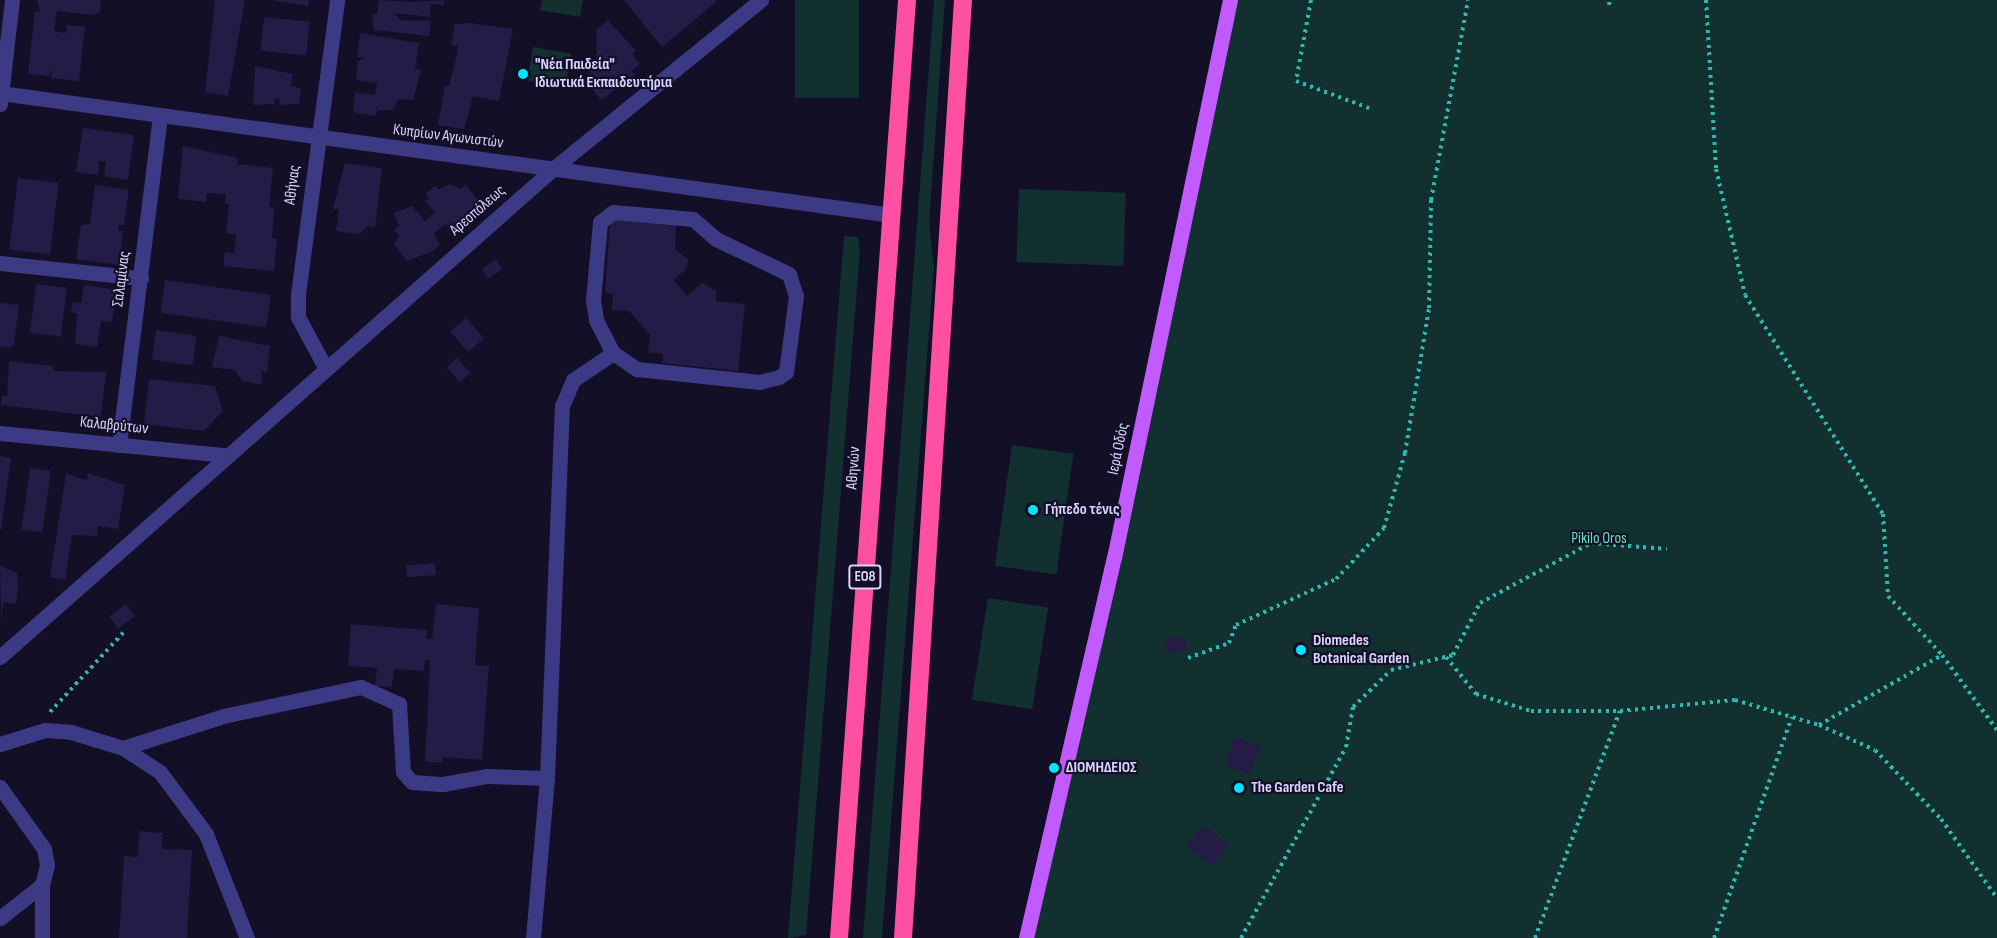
<!DOCTYPE html>
<meta charset="utf-8">
<style>
body{margin:0}
#map{position:relative;width:1997px;height:938px;overflow:hidden;background:#130f26;font-family:"Sofia Sans Condensed",sans-serif}
div>[style]{position:absolute}
.green>*{inset:0;background:#12302f;transform-origin:0 0}
.building>*{inset:0;background:#241b47;transform-origin:0 0}
.path>*{height:4px;margin-top:-2px;transform-origin:0;background:repeating-linear-gradient(90deg,#2fb8b0 0 3px,transparent 0 7.5px)}
.minor>*{height:15px;margin:-7.5px;padding:0 7.5px;transform-origin:7.5px;border-radius:7.5px;background:#3d3a85}
.major>*{height:15px;margin:-7.5px;padding:0 7.5px;transform-origin:7.5px;border-radius:7.5px;background:#c25bff}
.highway>*{height:18px;margin:-9px;padding:0 9px;transform-origin:9px;border-radius:9px;background:#ff4fa3}
.dots>*{width:16px;height:16px;translate:-50% -50%;box-sizing:border-box;border:3px solid #130f26;border-radius:50%}
span{translate:-50% -50%;white-space:nowrap;text-align:center;line-height:1.15;-webkit-text-stroke:4.5px #130f26;paint-order:stroke}
.shield-label span{padding:2px 4px;background:#130f26;border:2px solid;border-radius:4px;-webkit-text-stroke-width:0}
.shield-label{font-size:15px;color:#d9d4ff;font-weight:700}
.poi-label{font-size:16px;color:#d9d4ff;font-weight:700}
.left{translate:0 -50%;text-align:left}
.street-label{font-size:16px;color:#d9d4ff}
.park-label{font-size:16px;color:#5fe0c0}
</style>
<div id="map">
<div class="green">
<i style="clip-path:polygon(542px 0,583px 0,580px 17px,540px 10px)"></i>
<i style="left:795px;top:0;width:64px;height:98px"></i>
<i style="clip-path:polygon(934px 0,945px 0,929px 224px,934px 267px,882px 938px,863px 938px)"></i>
<i style="clip-path:polygon(1230px 0,1997px 0,1997px 938px,1026px 938px)"></i>
<i style="left:533px;top:47px;width:39px;height:34px;rotate:10deg"></i>
<i style="left:1019px;top:189px;width:107px;height:73px;rotate:2deg"></i>
<i style="clip-path:polygon(844px 236px,858px 237px,860px 250px,806px 935px,788px 938px)"></i>
<i style="left:1012px;top:445px;width:62px;height:122px;rotate:8deg"></i>
<i style="left:988px;top:598px;width:61px;height:103px;rotate:9deg"></i>
</div>
<div class="building">
<i style="clip-path:polygon(37px 0,101px 0,100px 12px,94px 15px,57px 11px,54px 31px,66px 33px,67px 25px,85px 27px,79px 81px,51px 78px,52px 69px,49px 76px,28px 74px,35px 11px,40px 12px)"></i>
<i style="clip-path:polygon(215px 0,245px 0,228px 96px,205px 92px)"></i>
<i style="clip-path:polygon(271px 0,309px 0,308px 6px)"></i>
<i style="clip-path:polygon(379px 0,413px 2px,444px 0,444px 5px,431px 4px,429px 17px,395px 13px,399px 20px,431px 21px,429px 36px,374px 30px,372px 13px,377px 14px)"></i>
<i style="clip-path:polygon(624px 0,715px 0,716px 2px,662px 47px)"></i>
<i style="left:264px;top:17px;width:46px;height:34px;rotate:6deg"></i>
<i style="clip-path:polygon(608px 20px,636px 51px,632px 54px,640px 64px,631px 71px,635px 75px,601px 100px,592px 89px,599px 83px,589px 71px,597px 56px,596px 30px)"></i>
<i style="clip-path:polygon(469px 23px,513px 29px,499px 101px,473px 96px,464px 129px,438px 125px,445px 85px,449px 86px,457px 54px,458px 46px,451px 45px,455px 24px)"></i>
<i style="clip-path:polygon(360px 33px,419px 43px,415px 69px,421px 70px,413px 100px,399px 99px,392px 110px,377px 110px,376px 116px,353px 112px,355px 92px,375px 95px,377px 83px,356px 80px,358px 61px,365px 58px,357px 57px)"></i>
<i style="clip-path:polygon(255px 66px,293px 74px,291px 86px,301px 88px,299px 104px,279px 105px,280px 99px,274px 98px,274px 104px,253px 105px)"></i>
<i style="clip-path:polygon(83px 128px,134px 135px,128px 180px,104px 176px,106px 162px,99px 161px,98px 175px,76px 172px)"></i>
<i style="clip-path:polygon(183px 146px,238px 158px,237px 164px,273px 168px,269px 207px,274px 208px,272px 238px,277px 239px,274px 271px,223px 266px,225px 252px,234px 253px,236px 235px,226px 233px,229px 204px,225px 204px,226px 194px,207px 193px,206px 202px,178px 199px)"></i>
<i style="clip-path:polygon(345px 163px,382px 168px,375px 227px,368px 226px,359px 234px,336px 231px,339px 209px,333px 209px)"></i>
<i style="left:18px;top:178px;width:41px;height:72px;rotate:7deg"></i>
<i style="clip-path:polygon(450px 184px,461px 189px,466px 185px,478px 200px,475px 207px,455px 230px,446px 224px,434px 233px,440px 245px,433px 251px,407px 261px,394px 244px,399px 236px,394px 230px,399px 226px,394px 213px,412px 206px,425px 221px,435px 213px,425px 201px,429px 198px,426px 193px,435px 186px,439px 189px)"></i>
<i style="clip-path:polygon(95px 185px,129px 190px,124px 225px,119px 225px,118px 231px,123px 231px,119px 265px,76px 259px,81px 225px,90px 224px)"></i>
<i style="clip-path:polygon(610px 219px,676px 224px,675px 250px,688px 259px,687px 268px,674px 280px,687px 296px,702px 283px,716px 291px,716px 301px,745px 304px,738px 371px,662px 363px,663px 354px,648px 352px,650px 335px,629px 311px,612px 310px,613px 294px,605px 293px)"></i>
<i style="left:496px;top:260px;width:11px;height:17px;rotate:56deg"></i>
<i style="left:165px;top:280px;width:107px;height:33px;rotate:8deg"></i>
<i style="left:36px;top:284px;width:31px;height:49px;rotate:7deg"></i>
<i style="clip-path:polygon(84px 285px,117px 290px,112px 322px,101px 321px,97px 347px,75px 344px,77px 314px,71px 312px,73px 302px,81px 303px)"></i>
<i style="clip-path:polygon(0 303px,19px 305px,14px 345px,10px 348px,0 346px)"></i>
<i style="left:466px;top:318px;width:27px;height:21px;rotate:48deg"></i>
<i style="left:156px;top:330px;width:41px;height:30px;rotate:8deg"></i>
<i style="clip-path:polygon(219px 336px,270px 346px,267px 372px,261px 371px,262px 385px,242px 381px,235px 370px,212px 367px)"></i>
<i style="left:457px;top:358px;width:20px;height:14px;rotate:49deg"></i>
<i style="clip-path:polygon(9px 361px,53px 366px,53px 371px,106px 372px,101px 417px,1px 405px,2px 395px,7px 396px)"></i>
<i style="clip-path:polygon(149px 379px,215px 386px,223px 411px,204px 431px,144px 424px)"></i>
<i style="clip-path:polygon(0 456px,11px 458px,1px 530px,0 530px)"></i>
<i style="left:30px;top:468px;width:21px;height:62px;rotate:8deg"></i>
<i style="clip-path:polygon(88px 473px,125px 485px,118px 529px,98px 526px,97px 536px,72px 535px,65px 580px,50px 577px,66px 474px,87px 480px)"></i>
<i style="left:435px;top:563px;width:12px;height:29px;rotate:85deg"></i>
<i style="clip-path:polygon(0 566px,17px 573px,18px 589px,16px 604px,4px 602px,1px 619px)"></i>
<i style="left:126px;top:604px;width:15px;height:21px;rotate:53deg"></i>
<i style="clip-path:polygon(436px 604px,479px 608px,475px 665px,489px 666px,482px 760px,443px 757px,443px 763px,425px 762px,430px 661px,425px 660px,424px 671px,394px 669px,392px 687px,375px 686px,377px 668px,348px 666px,351px 624px,427px 630px,426px 638px,432px 639px)"></i>
<i style="left:1184px;top:636px;width:14px;height:20px;rotate:78deg"></i>
<i style="left:1235px;top:737px;width:27px;height:30px;rotate:20deg"></i>
<i style="left:1204px;top:825px;width:32px;height:27px;rotate:39deg"></i>
<i style="clip-path:polygon(139px 831px,163px 833px,162px 849px,192px 850px,187px 938px,119px 938px,124px 856px,138px 857px)"></i>
</div>
<div class="path">
<i style="left:1311px;top:0;width:82px;rotate:100.5deg"></i>
<i style="left:1296px;top:81px;width:78px;rotate:20.3deg"></i>
<i style="left:1706px;top:0;width:169px;rotate:86.6deg"></i>
<i style="left:1716px;top:169px;width:129px;rotate:77deg"></i>
<i style="left:1745px;top:295px;width:259px;rotate:57.8deg"></i>
<i style="left:1883px;top:514px;width:82px;rotate:86.5deg"></i>
<i style="left:1888px;top:596px;width:80px;rotate:47.5deg"></i>
<i style="left:1942px;top:655px;width:93px;rotate:53.7deg"></i>
<i style="left:1609px;top:5px;width:5px;rotate:-79deg"></i>
<i style="left:1446px;top:657px;width:48px;rotate:51deg"></i>
<i style="left:1476px;top:694px;width:58px;rotate:17.2deg"></i>
<i style="left:1531px;top:711px;width:89px"></i>
<i style="left:1188px;top:658px;width:44px;rotate:-20.1deg"></i>
<i style="left:1229px;top:643px;width:19px;rotate:-69deg"></i>
<i style="left:1236px;top:625px;width:110px;rotate:-24.7deg"></i>
<i style="left:1336px;top:579px;width:70px;rotate:-46.7deg"></i>
<i style="left:1384px;top:528px;width:78px;rotate:-74.4deg"></i>
<i style="left:1405px;top:453px;width:147px;rotate:-80.6deg"></i>
<i style="left:1429px;top:308px;width:108px;rotate:-88.9deg"></i>
<i style="left:1431px;top:200px;width:203px;rotate:-79.5deg"></i>
<i style="left:50px;top:712px;width:108px;rotate:-47.3deg"></i>
<i style="left:1819px;top:725px;width:61px;rotate:24.1deg"></i>
<i style="left:1875px;top:750px;width:95px;rotate:46.3deg"></i>
<i style="left:1941px;top:819px;width:97px;rotate:54.7deg"></i>
<i style="left:1241px;top:938px;width:218px;rotate:-61.2deg"></i>
<i style="left:1346px;top:747px;width:41px;rotate:-80.1deg"></i>
<i style="left:1353px;top:707px;width:53px;rotate:-44.2deg"></i>
<i style="left:1391px;top:670px;width:64px;rotate:-13.6deg"></i>
<i style="left:1453px;top:655px;width:59px;rotate:-62.6deg"></i>
<i style="left:1480px;top:603px;width:126px;rotate:-28.4deg"></i>
<i style="left:1591px;top:543px;width:76px;rotate:4.5deg"></i>
<i style="left:1535px;top:938px;width:242px;rotate:-69.5deg"></i>
<i style="left:1620px;top:711px;width:116px;rotate:-5.5deg"></i>
<i style="left:1735px;top:700px;width:88px;rotate:16.6deg"></i>
<i style="left:1819px;top:725px;width:142px;rotate:-29.6deg"></i>
<i style="left:1714px;top:938px;width:234px;rotate:-70.6deg"></i>
</div>
<div class="minor">
<i style="left:0;top:93px;width:900px;rotate:7.79deg"></i>
<i style="left:0;top:104px;width:105px;rotate:-83.4deg"></i>
<i style="left:0;top:263px;width:142px;rotate:6.1deg"></i>
<i style="left:325px;top:367px;width:57px;rotate:-118.4deg"></i>
<i style="left:298px;top:317px;width:23px;rotate:-90deg"></i>
<i style="left:298px;top:294px;width:297px;rotate:-82.4deg"></i>
<i style="left:0;top:433px;width:224px;rotate:5.6deg"></i>
<i style="left:119px;top:445px;width:331px;rotate:-82.9deg"></i>
<i style="left:0;top:657px;width:739px;rotate:-41.43deg"></i>
<i style="left:554px;top:168px;width:267px;rotate:-39.1deg"></i>
<i style="left:0;top:744px;width:47px;rotate:-17.3deg"></i>
<i style="left:45px;top:730px;width:26px;rotate:4deg"></i>
<i style="left:71px;top:732px;width:54px;rotate:17.1deg"></i>
<i style="left:123px;top:748px;width:44px;rotate:33deg"></i>
<i style="left:160px;top:772px;width:77px;rotate:53.4deg"></i>
<i style="left:206px;top:834px;width:112px;rotate:68.5deg"></i>
<i style="left:123px;top:748px;width:105px;rotate:-17.7deg"></i>
<i style="left:223px;top:716px;width:141px;rotate:-11.9deg"></i>
<i style="left:361px;top:687px;width:42px;rotate:24.1deg"></i>
<i style="left:399px;top:704px;width:68px;rotate:86.6deg"></i>
<i style="left:403px;top:772px;width:13px;rotate:48deg"></i>
<i style="left:412px;top:782px;width:31px;rotate:4deg"></i>
<i style="left:443px;top:784px;width:45px;rotate:-10.3deg"></i>
<i style="left:487px;top:776px;width:60px;rotate:1.9deg"></i>
<i style="left:0;top:787px;width:76px;rotate:54.6deg"></i>
<i style="left:44px;top:849px;width:16px;rotate:79deg"></i>
<i style="left:47px;top:865px;width:21px;rotate:104deg"></i>
<i style="left:42px;top:885px;width:53px;rotate:90deg"></i>
<i style="left:0;top:918px;width:53px;rotate:-38.2deg"></i>
<i style="left:533px;top:938px;width:161px;rotate:-85deg"></i>
<i style="left:547px;top:778px;width:372px;rotate:-87.7deg"></i>
<i style="left:562px;top:406px;width:28px;rotate:-67deg"></i>
<i style="left:573px;top:380px;width:48px;rotate:-34deg"></i>
<i style="left:613px;top:353px;width:29px;rotate:34deg"></i>
<i style="left:637px;top:369px;width:123px;rotate:6.1deg"></i>
<i style="left:759px;top:382px;width:21px;rotate:-14deg"></i>
<i style="left:779px;top:377px;width:9px;rotate:-36deg"></i>
<i style="left:786px;top:372px;width:77px;rotate:-82.5deg"></i>
<i style="left:796px;top:296px;width:23px;rotate:-108deg"></i>
<i style="left:789px;top:274px;width:81px;rotate:-154.4deg"></i>
<i style="left:716px;top:239px;width:30px;rotate:-139deg"></i>
<i style="left:693px;top:219px;width:80px;rotate:-175deg"></i>
<i style="left:613px;top:212px;width:16px;rotate:142deg"></i>
<i style="left:600px;top:222px;width:78px;rotate:95.1deg"></i>
<i style="left:593px;top:300px;width:20px;rotate:81deg"></i>
<i style="left:596px;top:320px;width:37px;rotate:63deg"></i>
</div>
<div class="major">
<i style="left:1026px;top:938px;width:390px;rotate:-77deg"></i>
<i style="left:1114px;top:558px;width:570px;rotate:-78.26deg"></i>
</div>
<div class="highway">
<i style="left:839px;top:938px;width:940px;rotate:-85.85deg"></i>
<i style="left:903px;top:938px;width:940px;rotate:-86.34deg"></i>
</div>
<div class="dots">
<i style="left:523px;top:74px;background:#00e5ff"></i>
<i style="left:1033px;top:510px;background:#00e5ff"></i>
<i style="left:1301px;top:650px;background:#00e5ff"></i>
<i style="left:1054px;top:768px;background:#00e5ff"></i>
<i style="left:1239px;top:788px;background:#00e5ff"></i>
</div>
<div class="shield-label">
<span style="left:865px;top:577px">ΕΟ8</span>
</div>
<div class="poi-label">
<span class="left" style="left:535px;top:74px">"Νέα Παιδεία"<br>Ιδιωτικά Εκπαιδευτήρια</span>
<span class="left" style="left:1045px;top:510px">Γήπεδο τένις</span>
<span class="left" style="left:1313px;top:650px">Diomedes<br>Botanical Garden</span>
<span class="left" style="left:1066px;top:768px">ΔΙΟΜΗΔΕΙΟΣ</span>
<span class="left" style="left:1251px;top:788px">The Garden Cafe</span>
</div>
<div class="street-label">
<span style="left:448px;top:137px;rotate:7deg">Κυπρίων Αγωνιστών</span>
<span style="left:293px;top:185px;rotate:-83deg">Αθήνας</span>
<span style="left:478px;top:211px;rotate:-41deg">Αρεοπόλεως</span>
<span style="left:122px;top:279px;rotate:-83deg">Σαλαμίνας</span>
<span style="left:114px;top:426px;rotate:6deg">Καλαβρύτων</span>
<span style="left:1119px;top:449px;rotate:-78deg">Ιερά Οδός</span>
<span style="left:854px;top:468px;rotate:-86deg">Αθηνών</span>
</div>
<div class="park-label">
<span style="left:1599px;top:539px">Pikilo Oros</span>
</div>
</div>
